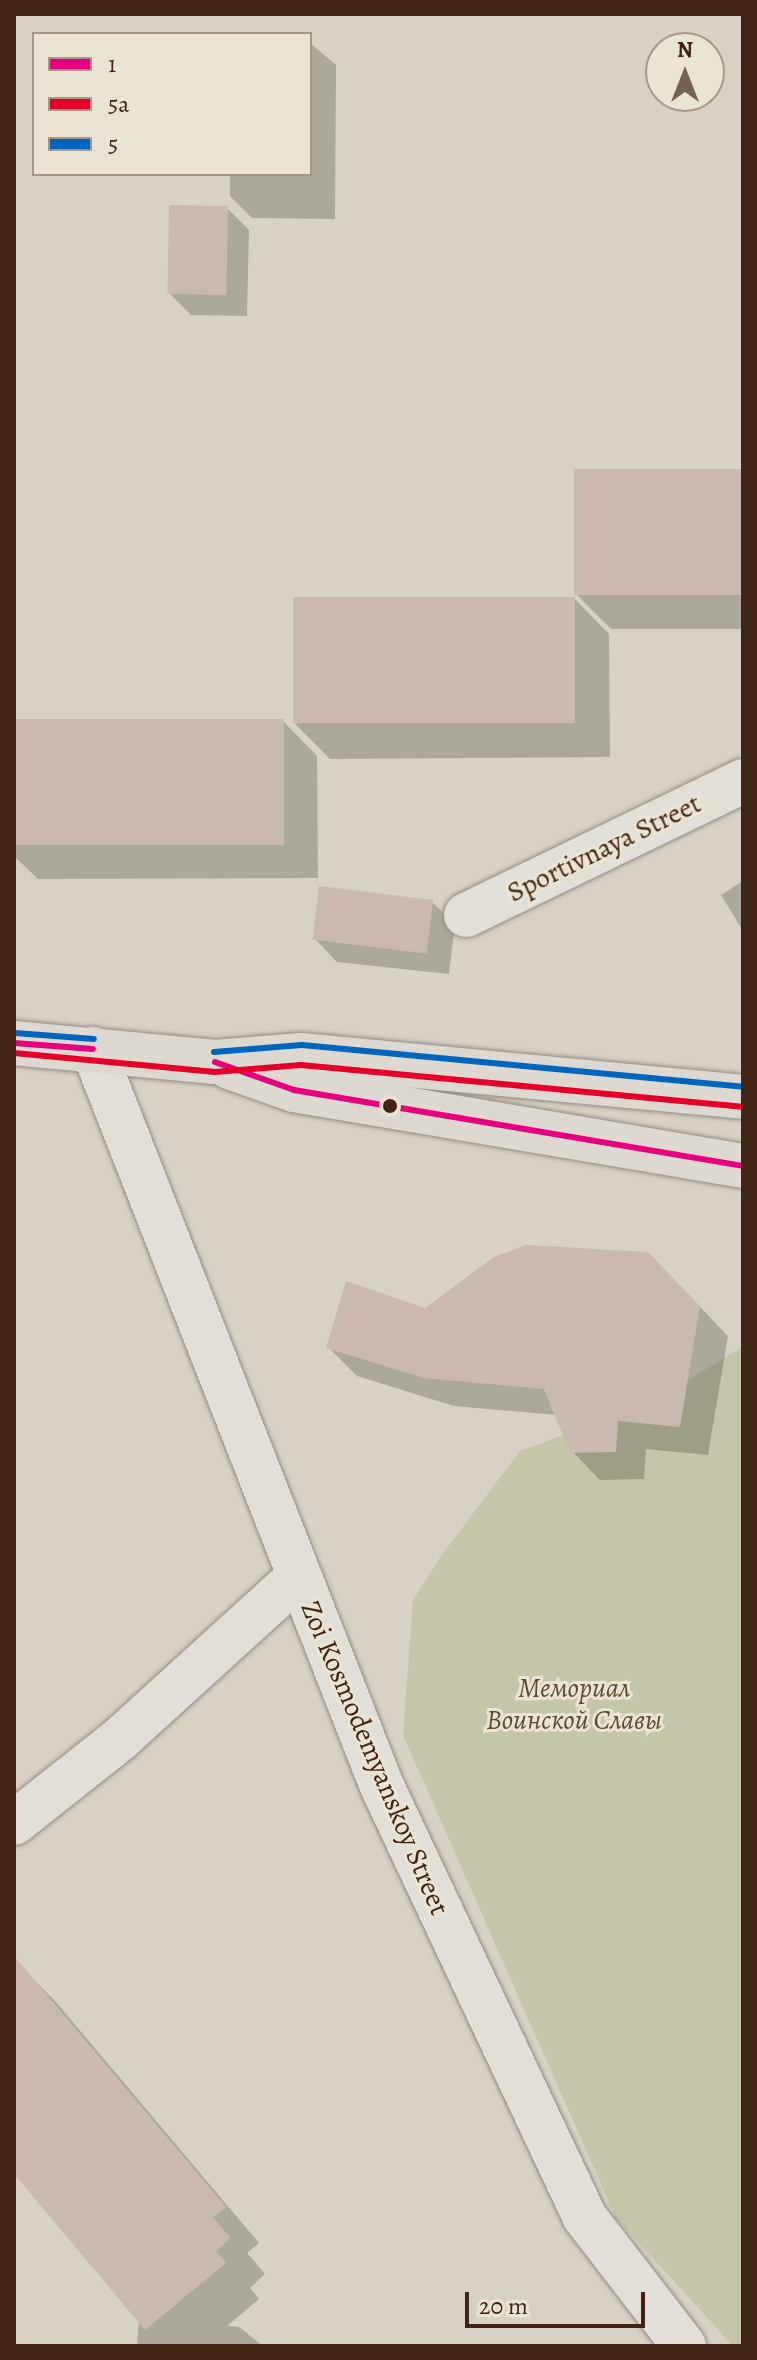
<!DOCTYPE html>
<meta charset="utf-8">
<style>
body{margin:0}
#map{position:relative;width:757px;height:2360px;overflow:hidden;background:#d8d2c4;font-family:Alegreya,serif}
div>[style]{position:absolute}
.green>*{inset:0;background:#c5c6a7}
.shadow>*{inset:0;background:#0003}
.building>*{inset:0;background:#c9b9af;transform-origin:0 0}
.roads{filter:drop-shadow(0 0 2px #948c82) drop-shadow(0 0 2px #948c82)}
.minor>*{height:44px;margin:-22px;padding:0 22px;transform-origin:22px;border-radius:22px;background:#e1dfd8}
.major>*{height:44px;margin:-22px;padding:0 22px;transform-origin:22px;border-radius:22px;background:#ddd9d1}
.bus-1>*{height:6px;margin:-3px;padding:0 3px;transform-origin:3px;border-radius:3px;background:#e5007d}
.bus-2>*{height:6px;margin:-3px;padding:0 3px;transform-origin:3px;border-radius:3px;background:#e4002b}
.bus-3>*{height:6px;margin:-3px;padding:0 3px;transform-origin:3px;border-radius:3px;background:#0065bd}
.dots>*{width:22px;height:22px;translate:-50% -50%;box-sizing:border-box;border:4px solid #ebe4d3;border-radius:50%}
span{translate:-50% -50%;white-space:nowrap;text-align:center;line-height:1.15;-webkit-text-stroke:6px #ebe4d3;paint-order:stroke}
.street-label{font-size:28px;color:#422414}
.park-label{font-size:28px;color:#5f4a33;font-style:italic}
.frame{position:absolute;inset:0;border:16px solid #422414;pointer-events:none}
.legend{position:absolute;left:32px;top:32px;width:280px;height:144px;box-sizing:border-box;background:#ebe4d3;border:2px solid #a79787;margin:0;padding:10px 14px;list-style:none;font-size:24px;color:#422414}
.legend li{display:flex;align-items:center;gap:16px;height:40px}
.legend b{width:40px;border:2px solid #a79787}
.north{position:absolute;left:645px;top:32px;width:80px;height:80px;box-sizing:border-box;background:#ebe4d3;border:2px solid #a79787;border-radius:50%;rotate:0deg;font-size:22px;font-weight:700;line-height:32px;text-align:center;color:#422414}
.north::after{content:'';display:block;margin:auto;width:28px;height:36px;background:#766152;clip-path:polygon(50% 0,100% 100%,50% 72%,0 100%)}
.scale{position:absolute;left:465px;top:2292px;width:180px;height:36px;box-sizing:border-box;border:4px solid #422414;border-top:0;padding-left:10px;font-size:24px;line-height:28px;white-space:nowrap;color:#422414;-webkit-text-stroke:6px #ebe4d3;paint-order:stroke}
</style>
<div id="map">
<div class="green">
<i style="clip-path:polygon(743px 1346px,743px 2346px,733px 2346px,616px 2218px,403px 1735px,413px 1600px,441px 1556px,520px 1451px,655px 1401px)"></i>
</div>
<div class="shadow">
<i style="clip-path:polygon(310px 43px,336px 65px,335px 219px,252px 218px,230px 196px,230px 174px,310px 174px)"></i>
<i style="clip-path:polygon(227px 208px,249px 230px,247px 316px,191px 315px,169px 293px)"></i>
<i style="clip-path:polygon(743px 471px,743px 629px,611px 629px,577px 595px)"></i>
<i style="clip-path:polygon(575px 599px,609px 634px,610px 757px,330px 759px,295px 724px)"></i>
<i style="clip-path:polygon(283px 721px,317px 756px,318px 878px,38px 879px,14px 856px,14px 722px)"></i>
<i style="clip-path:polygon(743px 881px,743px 931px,721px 895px)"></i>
<i style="clip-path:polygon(432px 902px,455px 924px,449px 974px,337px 962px,315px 939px)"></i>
<i style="clip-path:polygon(677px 1283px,728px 1336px,708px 1455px,646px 1449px,644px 1479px,600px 1480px,572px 1451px,557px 1415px,454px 1406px,357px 1376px,329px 1348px,425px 1310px)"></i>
<i style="clip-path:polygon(21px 1967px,56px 2002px,259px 2243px,247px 2253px,265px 2274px,250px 2288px,259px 2299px,227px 2326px,239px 2327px,263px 2346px,137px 2346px,139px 2320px,14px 2172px,14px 1973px)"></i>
</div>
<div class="building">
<i style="left:169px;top:205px;width:59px;height:89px;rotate:1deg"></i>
<i style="left:743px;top:469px;width:126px;height:169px;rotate:90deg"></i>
<i style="left:575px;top:597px;width:126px;height:282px;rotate:90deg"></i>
<i style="left:284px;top:719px;width:126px;height:270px;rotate:90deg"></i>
<i style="left:319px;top:886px;width:115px;height:54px;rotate:7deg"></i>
<i style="clip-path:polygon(526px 1245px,648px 1252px,700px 1306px,680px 1427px,618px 1421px,616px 1452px,570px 1453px,544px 1389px,424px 1378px,326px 1348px,346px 1281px,425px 1308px,494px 1257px)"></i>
<i style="clip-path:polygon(14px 1956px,226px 2207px,213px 2217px,231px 2238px,216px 2251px,226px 2263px,145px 2330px,14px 2174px)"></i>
</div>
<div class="roads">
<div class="minor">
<i style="left:466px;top:915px;width:308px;rotate:-25.8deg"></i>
<i style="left:93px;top:1049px;width:789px;rotate:68.6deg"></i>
<i style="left:381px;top:1784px;width:477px;rotate:64.8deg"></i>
<i style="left:584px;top:2216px;width:164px;rotate:52.4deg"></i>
<i style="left:14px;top:1823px;width:135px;rotate:-38.4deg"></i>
<i style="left:120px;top:1739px;width:241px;rotate:-42.3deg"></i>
</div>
<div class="major">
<i style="left:14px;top:1043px;width:202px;rotate:5.4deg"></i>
<i style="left:215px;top:1062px;width:86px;rotate:-4.7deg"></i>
<i style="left:301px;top:1055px;width:444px;rotate:5.4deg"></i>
<i style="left:229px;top:1067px;width:69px;rotate:19.5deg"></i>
<i style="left:294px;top:1090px;width:455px;rotate:9.6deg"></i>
</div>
</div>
<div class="bus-1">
<i style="left:14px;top:1043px;width:79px;rotate:4.3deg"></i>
<i style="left:215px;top:1062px;width:84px;rotate:19.5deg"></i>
<i style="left:294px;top:1090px;width:455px;rotate:9.6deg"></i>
</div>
<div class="bus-2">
<i style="left:14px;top:1053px;width:202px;rotate:5.4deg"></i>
<i style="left:215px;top:1072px;width:86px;rotate:-4.7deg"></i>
<i style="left:301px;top:1065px;width:443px;rotate:5.4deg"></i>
</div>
<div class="bus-3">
<i style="left:15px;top:1033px;width:79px;rotate:4.3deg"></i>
<i style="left:214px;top:1052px;width:88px;rotate:-4.5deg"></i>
<i style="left:302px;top:1045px;width:443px;rotate:5.4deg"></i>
</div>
<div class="dots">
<i style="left:390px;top:1106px;background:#422414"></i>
</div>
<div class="street-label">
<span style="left:604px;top:848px;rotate:-26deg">Sportivnaya Street</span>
<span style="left:375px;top:1758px;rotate:67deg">Zoi Kosmodemyanskoy Street</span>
</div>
<div class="park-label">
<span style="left:574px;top:1704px">Мемориал<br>Воинской Славы</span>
</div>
<div class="frame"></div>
<ul class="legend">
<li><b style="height:10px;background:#e5007d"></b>1</li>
<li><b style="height:10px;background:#e4002b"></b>5а</li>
<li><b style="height:10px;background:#0065bd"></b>5</li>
</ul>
<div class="north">N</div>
<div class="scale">20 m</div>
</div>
